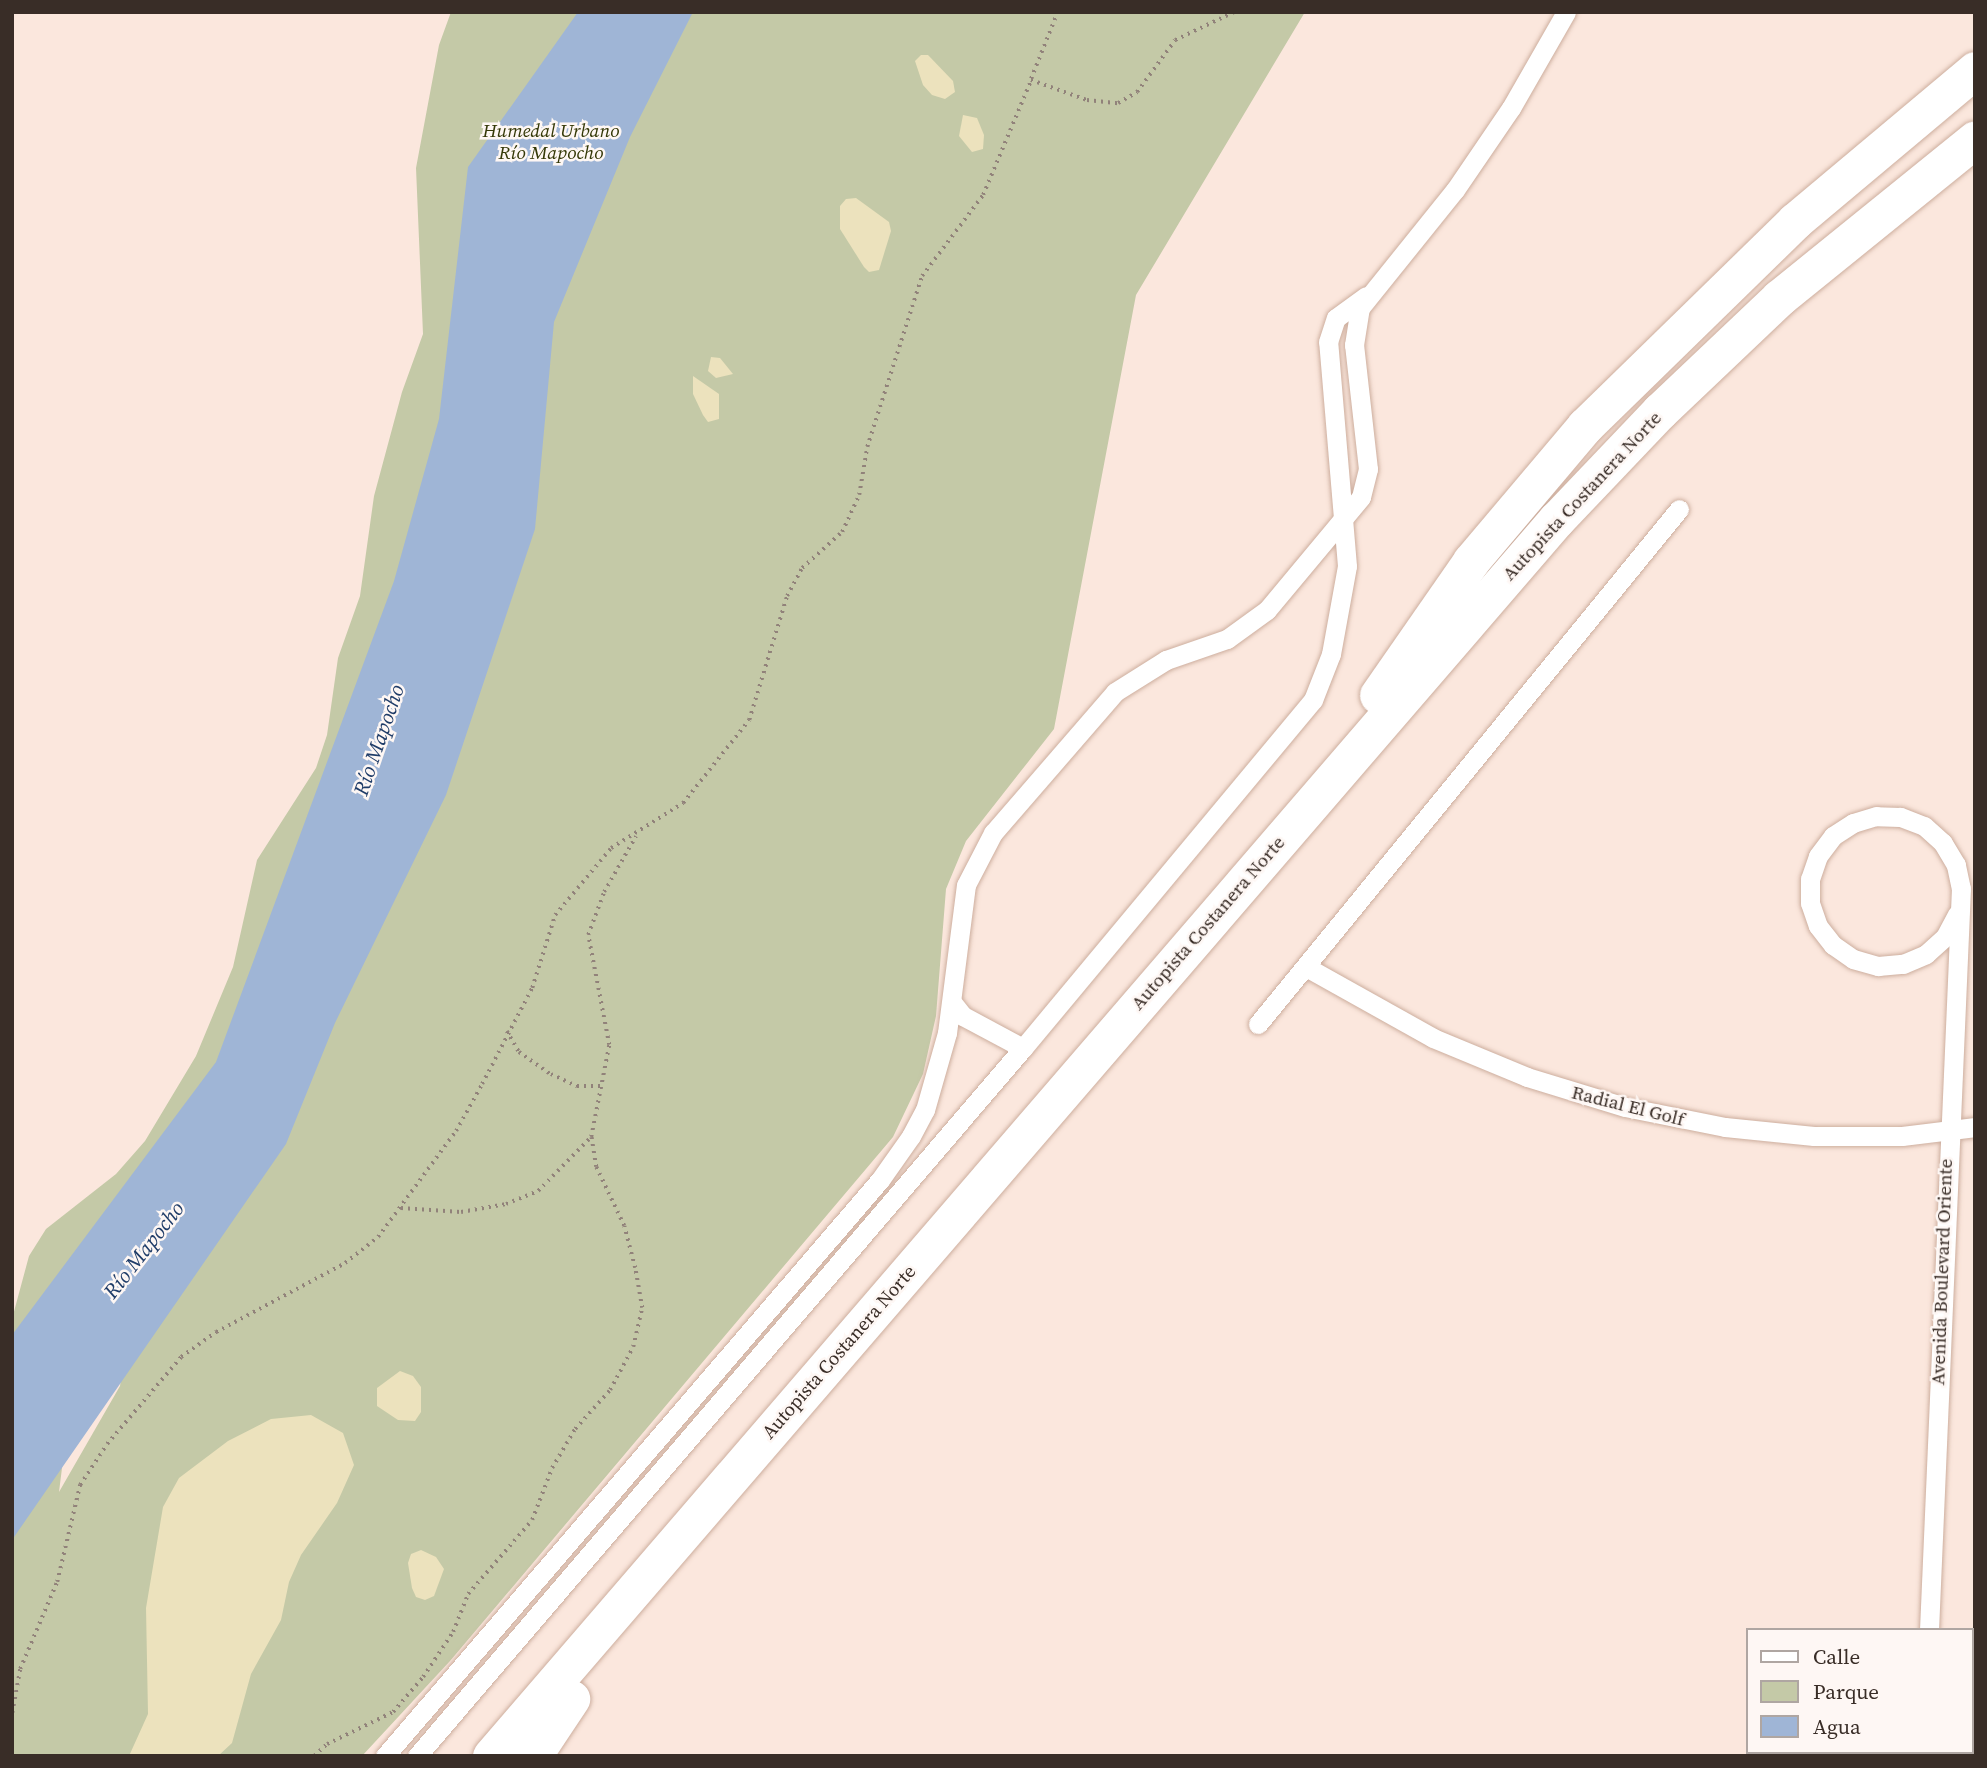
<!DOCTYPE html>
<meta charset="utf-8">
<style>
body{margin:0}
#map{position:relative;width:1987px;height:1768px;overflow:hidden;background:#fbe7dd;font-family:"Source Serif 4",serif}
div>[style]{position:absolute}
.green>*{inset:0;background:#c4c9a7}
.sand>*{inset:0;background:#ece2bd}
.water>*{inset:0;background:#9fb5d6}
.path>*{height:3.5px;margin-top:-1.75px;transform-origin:0;background:repeating-linear-gradient(90deg,#91827a 0 2px,transparent 0 7px)}
.roads{filter:drop-shadow(0 0 2px #cdae9e) drop-shadow(0 0 2px #cdae9e)}
.minor>*{height:19px;margin:-9.5px;padding:0 9.5px;transform-origin:9.5px;border-radius:9.5px;background:#fff}
.motorway>*{height:37px;margin:-18.5px;padding:0 18.5px;transform-origin:18.5px;border-radius:18.5px;background:#fff}
span{translate:-50% -50%;white-space:nowrap;text-align:center;line-height:1.15;-webkit-text-stroke:5px #fef7f4;paint-order:stroke}
.park-label{font-size:19px;color:#343807;font-style:italic}
.street-label{font-size:19px;color:#392d27}
.water-label{font-size:21px;color:#203d69;font-style:italic}
.frame{position:absolute;inset:0;border:14px solid #392d27;pointer-events:none}
.legend{position:absolute;left:1746px;top:1628px;width:228px;height:126px;box-sizing:border-box;background:#fef7f4;border:2px solid #afa6a2;margin:0;padding:9px 12px;list-style:none;font-size:21px;color:#392d27}
.legend li{display:flex;align-items:center;gap:14px;height:35px}
.legend b{width:35px;border:2px solid #afa6a2}
</style>
<div id="map">
<div class="green">
<i style="clip-path:polygon(evenodd,451px 12px,1305px 12px,1136px 295px,1054px 729px,966px 841px,946px 889px,936px 1016px,923px 1074px,893px 1137px,450px 1661px,362px 1756px,12px 1756px,12px 1319px,29px 1256px,46px 1229px,116px 1174px,145px 1141px,196px 1056px,233px 967px,257px 860px,316px 768px,327px 735px,338px 658px,360px 596px,374px 496px,402px 392px,423px 334px,416px 168px,439px 45px,451px 12px,121px 1379px,120px 1386px,59px 1492px,63px 1460px,103px 1389px,121px 1379px)"></i>
</div>
<div class="sand">
<i style="clip-path:polygon(921px 55px,928px 55px,953px 81px,955px 92px,945px 99px,932px 95px,923px 85px,915px 61px)"></i>
<i style="clip-path:polygon(963px 115px,977px 118px,984px 135px,983px 149px,972px 152px,959px 136px)"></i>
<i style="clip-path:polygon(856px 198px,889px 222px,891px 231px,879px 270px,869px 272px,864px 267px,840px 229px,840px 206px,846px 199px)"></i>
<i style="clip-path:polygon(711px 357px,720px 358px,733px 374px,716px 378px,708px 371px)"></i>
<i style="clip-path:polygon(693px 376px,719px 394px,719px 419px,708px 422px,703px 415px,693px 394px)"></i>
<i style="clip-path:polygon(400px 1371px,413px 1376px,421px 1387px,421px 1412px,415px 1421px,398px 1420px,377px 1406px,377px 1388px)"></i>
<i style="clip-path:polygon(311px 1415px,343px 1433px,354px 1465px,337px 1503px,301px 1555px,289px 1582px,281px 1620px,251px 1674px,232px 1743px,218px 1756px,129px 1756px,148px 1714px,146px 1608px,163px 1507px,179px 1478px,228px 1441px,271px 1419px)"></i>
<i style="clip-path:polygon(421px 1550px,436px 1557px,444px 1569px,434px 1596px,425px 1600px,416px 1597px,412px 1588px,408px 1563px,411px 1554px)"></i>
</div>
<div class="water">
<i style="clip-path:polygon(578px 12px,693px 12px,630px 137px,554px 322px,535px 529px,446px 795px,335px 1023px,286px 1144px,12px 1540px,12px 1335px,216px 1062px,394px 581px,439px 419px,468px 167px)"></i>
</div>
<div class="path">
<i style="left:1058px;top:12px;width:73px;rotate:111.7deg"></i>
<i style="left:1031px;top:80px;width:59px;rotate:19.7deg"></i>
<i style="left:1087px;top:100px;width:31px;rotate:6deg"></i>
<i style="left:1118px;top:103px;width:22px;rotate:-30deg"></i>
<i style="left:1137px;top:92px;width:64px;rotate:-53.8deg"></i>
<i style="left:1175px;top:40px;width:65px;rotate:-25.4deg"></i>
<i style="left:507px;top:1031px;width:24px;rotate:60deg"></i>
<i style="left:519px;top:1052px;width:39px;rotate:35deg"></i>
<i style="left:551px;top:1074px;width:29px;rotate:25deg"></i>
<i style="left:577px;top:1086px;width:25px"></i>
<i style="left:401px;top:1208px;width:60px;rotate:3.8deg"></i>
<i style="left:461px;top:1212px;width:46px;rotate:-10.1deg"></i>
<i style="left:506px;top:1204px;width:35px;rotate:-22deg"></i>
<i style="left:538px;top:1191px;width:74px;rotate:-45.5deg"></i>
<i style="left:12px;top:1713px;width:45px;rotate:-79.7deg"></i>
<i style="left:20px;top:1669px;width:95px;rotate:-67deg"></i>
<i style="left:57px;top:1582px;width:100px;rotate:-76.7deg"></i>
<i style="left:80px;top:1485px;width:49px;rotate:-56.6deg"></i>
<i style="left:107px;top:1444px;width:114px;rotate:-49.6deg"></i>
<i style="left:181px;top:1357px;width:43px;rotate:-35.5deg"></i>
<i style="left:216px;top:1332px;width:146px;rotate:-28.1deg"></i>
<i style="left:345px;top:1263px;width:42px;rotate:-38.2deg"></i>
<i style="left:378px;top:1237px;width:132px;rotate:-53.7deg"></i>
<i style="left:456px;top:1131px;width:54px;rotate:-61deg"></i>
<i style="left:482px;top:1084px;width:108px;rotate:-62.5deg"></i>
<i style="left:532px;top:988px;width:77px;rotate:-72.5deg"></i>
<i style="left:555px;top:915px;width:87px;rotate:-50.1deg"></i>
<i style="left:611px;top:848px;width:85px;rotate:-32deg"></i>
<i style="left:683px;top:803px;width:106px;rotate:-51.5deg"></i>
<i style="left:749px;top:720px;width:130px;rotate:-73deg"></i>
<i style="left:787px;top:596px;width:32px;rotate:-62deg"></i>
<i style="left:802px;top:568px;width:54px;rotate:-42deg"></i>
<i style="left:842px;top:532px;width:41px;rotate:-65.3deg"></i>
<i style="left:859px;top:495px;width:49px;rotate:-80.5deg"></i>
<i style="left:867px;top:447px;width:180px;rotate:-72.2deg"></i>
<i style="left:922px;top:276px;width:101px;rotate:-53deg"></i>
<i style="left:983px;top:195px;width:125px;rotate:-67.3deg"></i>
<i style="left:314px;top:1756px;width:18px;rotate:-43deg"></i>
<i style="left:327px;top:1744px;width:73px;rotate:-25.9deg"></i>
<i style="left:393px;top:1712px;width:46px;rotate:-49.4deg"></i>
<i style="left:423px;top:1677px;width:54px;rotate:-56.3deg"></i>
<i style="left:453px;top:1632px;width:41px;rotate:-68.5deg"></i>
<i style="left:468px;top:1594px;width:98px;rotate:-49.1deg"></i>
<i style="left:532px;top:1520px;width:56px;rotate:-69deg"></i>
<i style="left:552px;top:1468px;width:45px;rotate:-59.5deg"></i>
<i style="left:575px;top:1429px;width:52px;rotate:-48.1deg"></i>
<i style="left:610px;top:1390px;width:49px;rotate:-61.9deg"></i>
<i style="left:633px;top:1347px;width:40px;rotate:-77deg"></i>
<i style="left:642px;top:1308px;width:41px;rotate:-99.9deg"></i>
<i style="left:635px;top:1268px;width:43px;rotate:-104.7deg"></i>
<i style="left:624px;top:1226px;width:65px;rotate:-115.4deg"></i>
<i style="left:596px;top:1167px;width:30px;rotate:-99deg"></i>
<i style="left:591px;top:1137px;width:94px;rotate:-78.9deg"></i>
<i style="left:609px;top:1045px;width:112px;rotate:-100.8deg"></i>
<i style="left:588px;top:935px;width:46px;rotate:-69.6deg"></i>
<i style="left:604px;top:892px;width:64px;rotate:-60.3deg"></i>
</div>
<div class="roads">
<div class="minor">
<i style="left:1308px;top:968px;width:143px;rotate:29.2deg"></i>
<i style="left:1433px;top:1038px;width:102px;rotate:22.5deg"></i>
<i style="left:1527px;top:1077px;width:102px;rotate:17deg"></i>
<i style="left:1625px;top:1107px;width:102px;rotate:11.3deg"></i>
<i style="left:1725px;top:1127px;width:89px;rotate:5.8deg"></i>
<i style="left:1814px;top:1136px;width:88px"></i>
<i style="left:1902px;top:1136px;width:74px;rotate:-7deg"></i>
<i style="left:952px;top:1002px;width:18px;rotate:52deg"></i>
<i style="left:963px;top:1016px;width:68px;rotate:28.1deg"></i>
<i style="left:1258px;top:1024px;width:665px;rotate:-50.73deg"></i>
<i style="left:1929px;top:1630px;width:742px;rotate:-87.53deg"></i>
<i style="left:1961px;top:889px;width:25px;rotate:-102deg"></i>
<i style="left:1956px;top:865px;width:26px;rotate:-121deg"></i>
<i style="left:1943px;top:843px;width:25px;rotate:-138deg"></i>
<i style="left:1924px;top:826px;width:26px;rotate:-159deg"></i>
<i style="left:1900px;top:817px;width:24px;rotate:-178deg"></i>
<i style="left:1876px;top:816px;width:24px;rotate:163deg"></i>
<i style="left:1853px;top:823px;width:24px;rotate:147deg"></i>
<i style="left:1833px;top:836px;width:25px;rotate:127deg"></i>
<i style="left:1818px;top:856px;width:24px;rotate:109deg"></i>
<i style="left:1810px;top:879px;width:24px;rotate:90deg"></i>
<i style="left:1810px;top:903px;width:24px;rotate:71deg"></i>
<i style="left:1818px;top:926px;width:24px;rotate:52deg"></i>
<i style="left:1833px;top:945px;width:24px;rotate:35deg"></i>
<i style="left:1853px;top:959px;width:26px;rotate:16deg"></i>
<i style="left:1878px;top:966px;width:25px;rotate:-5deg"></i>
<i style="left:1903px;top:964px;width:25px;rotate:-23deg"></i>
<i style="left:1926px;top:954px;width:25px;rotate:-42deg"></i>
<i style="left:1945px;top:937px;width:26px;rotate:-62deg"></i>
<i style="left:385px;top:1756px;width:759px;rotate:-49.33deg"></i>
<i style="left:880px;top:1180px;width:54px;rotate:-54.8deg"></i>
<i style="left:911px;top:1136px;width:30px;rotate:-62deg"></i>
<i style="left:925px;top:1110px;width:80px;rotate:-74.1deg"></i>
<i style="left:947px;top:1033px;width:149px;rotate:-82.7deg"></i>
<i style="left:966px;top:885px;width:59px;rotate:-62.6deg"></i>
<i style="left:993px;top:833px;width:186px;rotate:-49.1deg"></i>
<i style="left:1115px;top:692px;width:60px;rotate:-32.1deg"></i>
<i style="left:1166px;top:660px;width:65px;rotate:-19deg"></i>
<i style="left:1227px;top:639px;width:49px;rotate:-35.9deg"></i>
<i style="left:1267px;top:610px;width:147px;rotate:-50.2deg"></i>
<i style="left:1361px;top:497px;width:29px;rotate:-76deg"></i>
<i style="left:1368px;top:469px;width:125px;rotate:-96.4deg"></i>
<i style="left:1354px;top:345px;width:37px;rotate:-81deg"></i>
<i style="left:1360px;top:308px;width:151px;rotate:-51.2deg"></i>
<i style="left:1455px;top:190px;width:99px;rotate:-55.7deg"></i>
<i style="left:1511px;top:108px;width:111px;rotate:-60.2deg"></i>
<i style="left:417px;top:1756px;width:932px;rotate:-49.44deg"></i>
<i style="left:1023px;top:1048px;width:453px;rotate:-50.2deg"></i>
<i style="left:1313px;top:700px;width:49px;rotate:-68.6deg"></i>
<i style="left:1331px;top:654px;width:89px;rotate:-79.7deg"></i>
<i style="left:1347px;top:566px;width:225px;rotate:-94.8deg"></i>
<i style="left:1328px;top:342px;width:25px;rotate:-72deg"></i>
<i style="left:1336px;top:318px;width:37px;rotate:-36deg"></i>
<i style="left:1924px;top:1756px;width:4px;rotate:-90deg"></i>
</div>
<div class="motorway">
<i style="left:1378px;top:695px;width:163px;rotate:-55.2deg"></i>
<i style="left:1471px;top:561px;width:177px;rotate:-49.8deg"></i>
<i style="left:1585px;top:426px;width:293px;rotate:-44.3deg"></i>
<i style="left:1795px;top:221px;width:235px;rotate:-40deg"></i>
<i style="left:491px;top:1756px;width:1633px;rotate:-49.25deg"></i>
<i style="left:1557px;top:519px;width:149px;rotate:-46.4deg"></i>
<i style="left:1660px;top:411px;width:164px;rotate:-43.5deg"></i>
<i style="left:1779px;top:298px;width:252px;rotate:-39deg"></i>
<i style="left:533px;top:1756px;width:69px;rotate:-56.3deg"></i>
</div>
</div>
<div class="park-label">
<span style="left:551px;top:142px">Humedal Urbano<br>Río Mapocho</span>
</div>
<div class="street-label">
<span style="left:1582px;top:496px;rotate:-47deg">Autopista Costanera Norte</span>
<span style="left:1208px;top:923px;rotate:-49deg">Autopista Costanera Norte</span>
<span style="left:1628px;top:1106px;rotate:14deg">Radial El Golf</span>
<span style="left:1942px;top:1272px;rotate:-88deg">Avenida Boulevard Oriente</span>
<span style="left:839px;top:1352px;rotate:-49deg">Autopista Costanera Norte</span>
</div>
<div class="water-label">
<span style="left:379px;top:740px;rotate:-71deg">Río Mapocho</span>
<span style="left:144px;top:1250px;rotate:-52deg">Río Mapocho</span>
</div>
<div class="frame"></div>
<ul class="legend">
<li><b style="height:9px;background:#fff"></b>Calle</li>
<li><b style="height:19px;background:#c4c9a7"></b>Parque</li>
<li><b style="height:19px;background:#9fb5d6"></b>Agua</li>
</ul>
</div>
